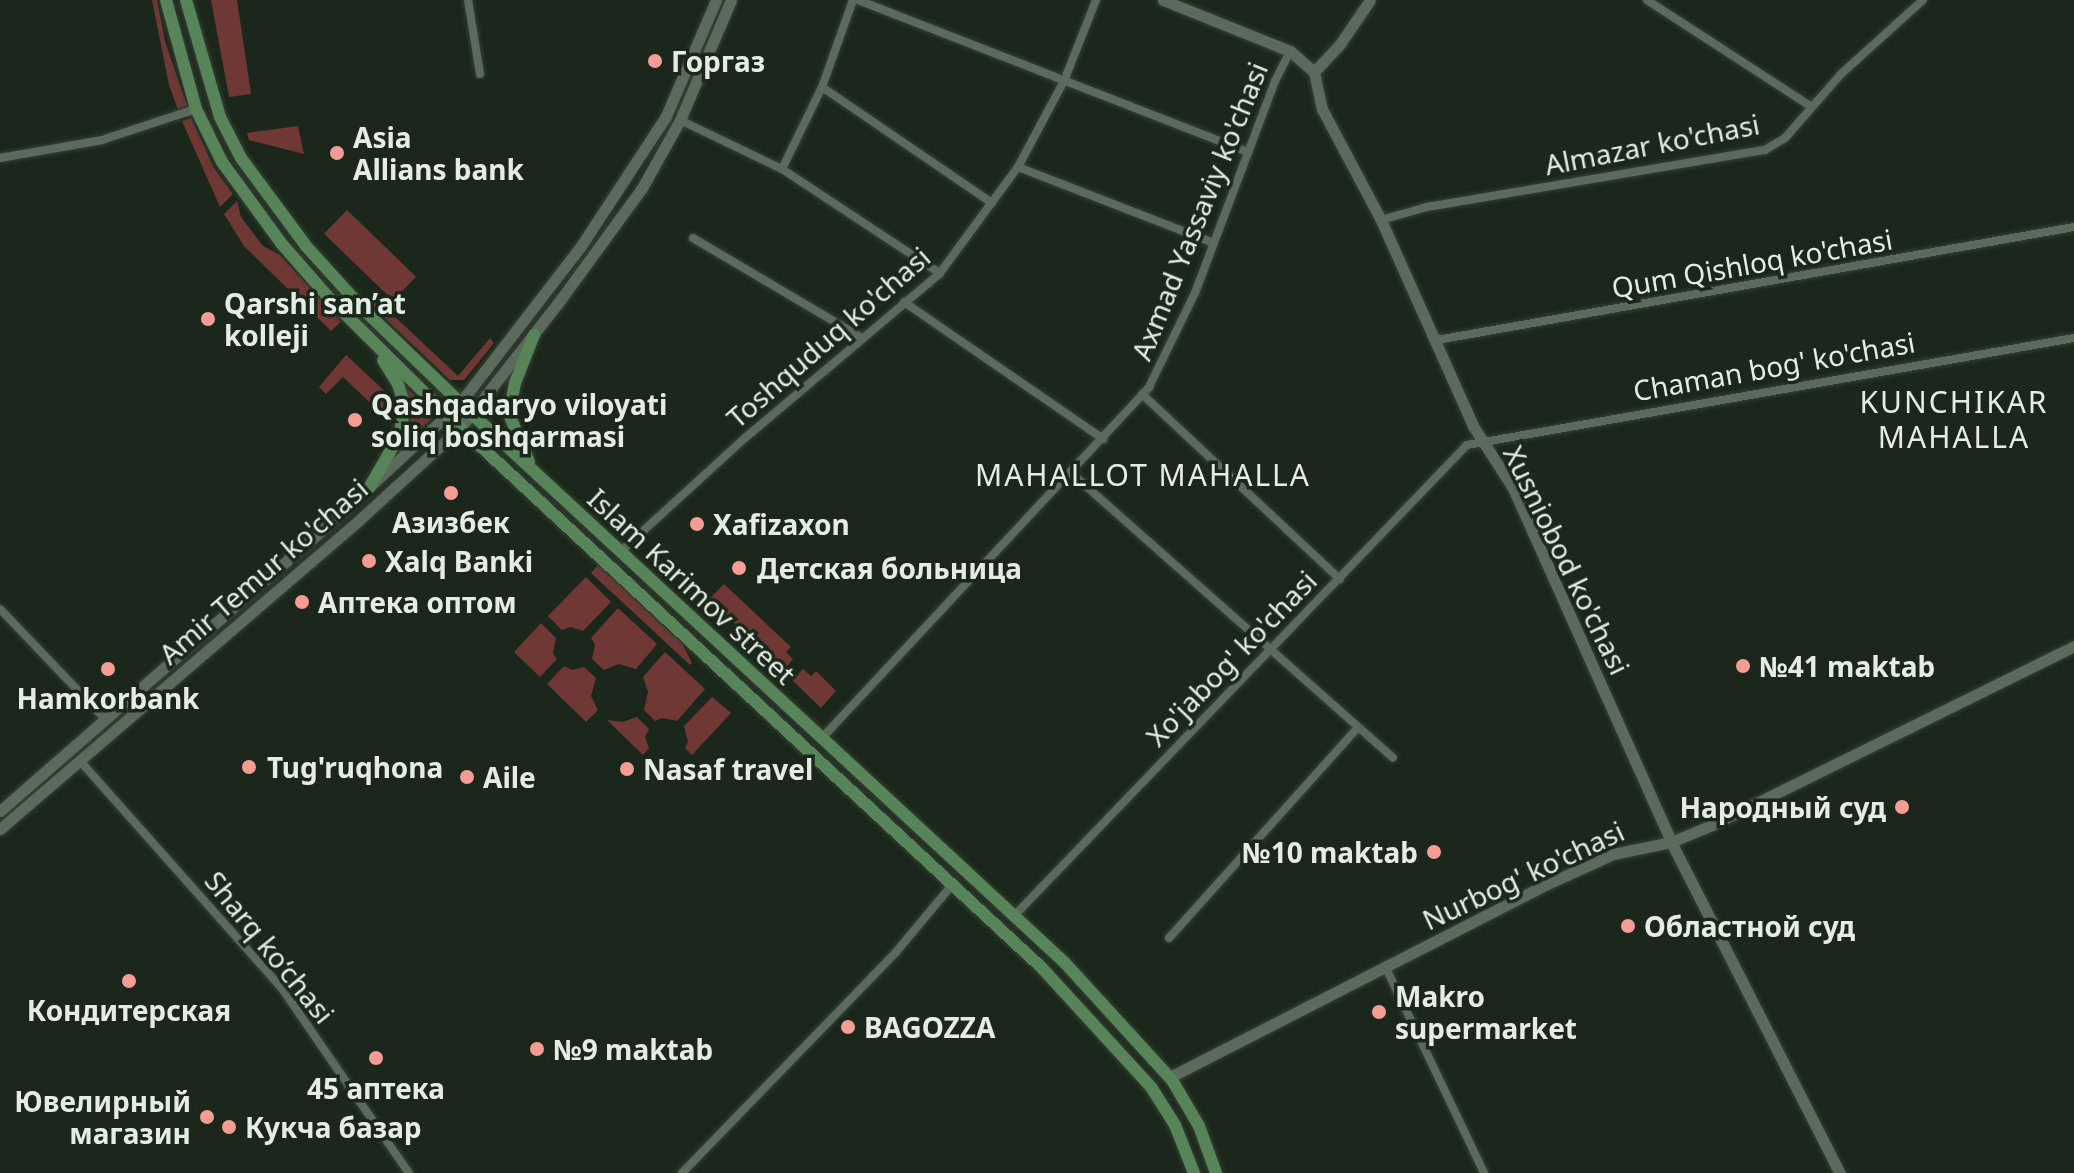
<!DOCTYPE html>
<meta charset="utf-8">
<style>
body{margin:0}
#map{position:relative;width:2074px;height:1173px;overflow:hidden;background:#1a271a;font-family:"Noto Sans",sans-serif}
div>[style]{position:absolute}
.green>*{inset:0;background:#6f3835;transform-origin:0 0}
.roads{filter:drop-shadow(0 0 2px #364136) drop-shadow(0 0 2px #364136)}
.street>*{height:8px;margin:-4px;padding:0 4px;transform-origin:4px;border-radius:4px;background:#5b6a5b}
.secondary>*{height:11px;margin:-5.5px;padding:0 5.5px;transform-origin:5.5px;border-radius:5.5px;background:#5b6a5b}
.primary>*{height:12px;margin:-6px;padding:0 6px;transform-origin:6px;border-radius:6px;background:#578459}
.dots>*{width:22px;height:22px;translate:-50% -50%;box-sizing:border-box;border:4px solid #1a271a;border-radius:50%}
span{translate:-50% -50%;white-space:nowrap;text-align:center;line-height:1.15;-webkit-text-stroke:7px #1a271a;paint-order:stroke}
.poi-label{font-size:28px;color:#e4ede4;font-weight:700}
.left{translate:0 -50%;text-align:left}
.right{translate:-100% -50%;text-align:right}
.street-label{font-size:28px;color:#e4ede4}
.neighbourhood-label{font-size:30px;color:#e4ede4;letter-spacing:2px}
</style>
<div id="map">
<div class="green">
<i style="clip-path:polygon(152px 0,157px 0,165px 41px,187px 106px,178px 110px,169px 85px)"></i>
<i style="clip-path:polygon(211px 0,237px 0,251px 94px,229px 97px)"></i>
<i style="clip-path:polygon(191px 118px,214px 168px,233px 194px,220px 207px,182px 121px)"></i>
<i style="clip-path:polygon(298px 126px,304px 154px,249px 140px,247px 133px)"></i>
<i style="clip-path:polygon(237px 201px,241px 217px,263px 246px,280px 255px,341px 322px,331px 331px,244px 246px,224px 214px)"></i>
<i style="left:347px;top:210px;width:96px;height:33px;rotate:44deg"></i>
<i style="clip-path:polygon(377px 300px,458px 376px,490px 338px,494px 343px,464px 380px,450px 380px,372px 306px)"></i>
<i style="clip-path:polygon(346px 355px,390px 396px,393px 414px,381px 413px,343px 377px,326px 394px,319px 387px)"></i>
<i style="clip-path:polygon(401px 382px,435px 416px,397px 450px,406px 435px,410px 415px)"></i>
<i style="clip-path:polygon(598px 565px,682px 643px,692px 663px,690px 665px,591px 573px)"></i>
<i style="clip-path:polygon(586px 577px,611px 602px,583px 631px,570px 627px,562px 630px,548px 616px)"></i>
<i style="clip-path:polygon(724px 584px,791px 647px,786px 652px,793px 659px,784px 670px,709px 599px)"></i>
<i style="clip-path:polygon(618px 608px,657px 644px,636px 669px,619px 664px,604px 670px,592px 659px,595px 645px,591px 638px)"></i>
<i style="clip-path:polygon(541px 623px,556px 638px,553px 653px,557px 659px,540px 677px,514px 652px)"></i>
<i style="clip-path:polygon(665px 652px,705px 689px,677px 721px,662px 718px,655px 721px,644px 710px,648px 692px,643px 677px)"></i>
<i style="clip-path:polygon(564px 666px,572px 670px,584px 667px,596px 678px,591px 696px,598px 710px,586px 722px,547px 684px)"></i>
<i style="clip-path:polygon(803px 669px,811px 676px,816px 671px,836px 691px,821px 708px,792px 680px)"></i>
<i style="clip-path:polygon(712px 697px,731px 713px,692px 755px,685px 748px,688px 742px,684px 726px)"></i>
<i style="clip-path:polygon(637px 717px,649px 729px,645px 737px,649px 748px,643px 755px,607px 720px,623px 722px)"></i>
</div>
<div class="roads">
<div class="street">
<i style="left:468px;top:0;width:75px;rotate:80.8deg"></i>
<i style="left:858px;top:0;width:419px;rotate:21.3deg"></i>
<i style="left:1647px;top:0;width:194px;rotate:33deg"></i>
<i style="left:822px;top:87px;width:206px;rotate:34.3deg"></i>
<i style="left:680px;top:120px;width:113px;rotate:25.7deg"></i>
<i style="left:782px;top:169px;width:189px;rotate:33.4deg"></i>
<i style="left:0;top:158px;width:104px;rotate:-10deg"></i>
<i style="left:102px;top:140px;width:99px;rotate:-18.3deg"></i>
<i style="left:1018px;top:167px;width:210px;rotate:21.2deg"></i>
<i style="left:782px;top:169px;width:91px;rotate:-64deg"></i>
<i style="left:822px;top:87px;width:92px;rotate:-70.4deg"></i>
<i style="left:1381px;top:220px;width:48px;rotate:-15.8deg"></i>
<i style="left:1427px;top:207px;width:343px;rotate:-9.6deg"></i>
<i style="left:1765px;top:150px;width:23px;rotate:-31deg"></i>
<i style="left:1785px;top:138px;width:85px;rotate:-48.8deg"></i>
<i style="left:1841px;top:74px;width:110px;rotate:-42.1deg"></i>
<i style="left:693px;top:238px;width:196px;rotate:30.6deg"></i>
<i style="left:904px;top:302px;width:242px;rotate:34.5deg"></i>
<i style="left:1437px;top:340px;width:647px;rotate:-10.06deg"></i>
<i style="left:1142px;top:394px;width:271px;rotate:43.1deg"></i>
<i style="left:1070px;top:472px;width:431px;rotate:41.5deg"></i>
<i style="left:620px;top:552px;width:169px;rotate:-42.4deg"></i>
<i style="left:745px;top:438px;width:255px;rotate:-40.2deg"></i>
<i style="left:940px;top:273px;width:132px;rotate:-53.7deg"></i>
<i style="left:1018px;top:167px;width:98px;rotate:-61.9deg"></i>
<i style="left:1064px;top:81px;width:87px;rotate:-68.4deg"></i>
<i style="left:0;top:609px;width:153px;rotate:46.3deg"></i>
<i style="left:822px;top:738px;width:480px;rotate:-47deg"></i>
<i style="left:1149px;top:387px;width:105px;rotate:-63.9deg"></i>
<i style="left:1195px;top:293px;width:227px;rotate:-69.3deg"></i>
<i style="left:1275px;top:81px;width:34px;rotate:-63deg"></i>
<i style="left:81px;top:762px;width:301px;rotate:48.4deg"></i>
<i style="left:281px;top:987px;width:226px;rotate:55.5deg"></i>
<i style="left:1015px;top:915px;width:652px;rotate:-46.12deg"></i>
<i style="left:1467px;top:445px;width:616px;rotate:-10deg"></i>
<i style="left:1169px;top:938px;width:283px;rotate:-48.1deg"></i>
<i style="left:1385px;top:966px;width:229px;rotate:64.4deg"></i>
<i style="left:682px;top:1173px;width:308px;rotate:-45.9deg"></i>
<i style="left:896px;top:952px;width:87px;rotate:-50.1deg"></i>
</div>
<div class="secondary">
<i style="left:1163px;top:0;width:137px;rotate:21.9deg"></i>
<i style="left:1290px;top:51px;width:32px;rotate:41deg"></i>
<i style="left:1314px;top:72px;width:38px;rotate:78deg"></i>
<i style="left:1322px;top:109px;width:126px;rotate:62deg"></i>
<i style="left:1381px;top:220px;width:226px;rotate:65.9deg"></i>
<i style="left:1473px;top:426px;width:74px;rotate:57.2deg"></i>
<i style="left:1513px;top:488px;width:388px;rotate:65.9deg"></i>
<i style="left:1671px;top:842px;width:372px;rotate:63deg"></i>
<i style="left:1314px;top:72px;width:38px;rotate:-47deg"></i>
<i style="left:1340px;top:44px;width:53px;rotate:-55.7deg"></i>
<i style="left:0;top:811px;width:432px;rotate:-41.1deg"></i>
<i style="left:326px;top:527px;width:183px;rotate:-42.8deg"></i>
<i style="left:460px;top:403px;width:198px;rotate:-52.4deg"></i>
<i style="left:581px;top:246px;width:155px;rotate:-56.8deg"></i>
<i style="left:666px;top:116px;width:126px;rotate:-66.7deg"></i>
<i style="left:0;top:829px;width:472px;rotate:-40.7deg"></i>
<i style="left:358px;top:521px;width:139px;rotate:-42.4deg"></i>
<i style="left:461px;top:427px;width:162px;rotate:-52deg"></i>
<i style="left:561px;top:299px;width:137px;rotate:-53.9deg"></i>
<i style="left:642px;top:188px;width:78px;rotate:-60.8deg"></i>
<i style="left:680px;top:120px;width:130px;rotate:-67deg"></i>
<i style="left:1170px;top:1077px;width:421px;rotate:-27.1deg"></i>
<i style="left:1545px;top:885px;width:75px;rotate:-24.5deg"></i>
<i style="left:1613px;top:854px;width:59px;rotate:-11.7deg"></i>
<i style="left:1671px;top:842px;width:44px;rotate:-22.5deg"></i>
<i style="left:1712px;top:825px;width:404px;rotate:-26.3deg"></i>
</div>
<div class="primary">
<i style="left:166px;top:0;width:113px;rotate:74.6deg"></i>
<i style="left:196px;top:109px;width:59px;rotate:63.9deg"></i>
<i style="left:222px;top:162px;width:100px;rotate:53.9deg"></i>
<i style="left:281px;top:243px;width:73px;rotate:48.9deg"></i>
<i style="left:329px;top:298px;width:168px;rotate:44.8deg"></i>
<i style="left:448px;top:416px;width:811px;rotate:42.9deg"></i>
<i style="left:1042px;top:968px;width:161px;rotate:47.5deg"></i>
<i style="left:1151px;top:1087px;width:45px;rotate:57.7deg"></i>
<i style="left:1175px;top:1125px;width:52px;rotate:68.4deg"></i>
<i style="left:186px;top:0;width:122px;rotate:73.8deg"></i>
<i style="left:220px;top:117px;width:46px;rotate:62.9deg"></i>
<i style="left:241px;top:158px;width:109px;rotate:53.5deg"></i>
<i style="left:306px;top:246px;width:86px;rotate:47.8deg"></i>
<i style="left:364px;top:310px;width:150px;rotate:43.9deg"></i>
<i style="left:472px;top:414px;width:808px;rotate:42.79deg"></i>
<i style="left:1065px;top:963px;width:159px;rotate:47.6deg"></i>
<i style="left:1172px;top:1080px;width:53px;rotate:59.6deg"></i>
<i style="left:1199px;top:1126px;width:50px;rotate:70.1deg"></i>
<i style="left:529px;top:462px;width:52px;rotate:-112.6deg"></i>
<i style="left:509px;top:414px;width:32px;rotate:-79deg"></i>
<i style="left:515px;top:383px;width:52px;rotate:-68.4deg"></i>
<i style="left:369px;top:488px;width:60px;rotate:-60deg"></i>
<i style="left:399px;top:436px;width:30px;rotate:-78deg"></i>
<i style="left:405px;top:407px;width:24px;rotate:-107deg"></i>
<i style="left:398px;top:384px;width:28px;rotate:-122deg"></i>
</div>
</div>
<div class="dots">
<i style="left:655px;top:61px;background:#f59c95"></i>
<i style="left:337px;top:153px;background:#f59c95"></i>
<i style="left:208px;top:319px;background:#f59c95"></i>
<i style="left:355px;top:420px;background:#f59c95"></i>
<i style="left:451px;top:493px;background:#f59c95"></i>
<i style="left:697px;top:524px;background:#f59c95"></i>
<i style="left:369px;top:561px;background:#f59c95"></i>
<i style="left:739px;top:568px;background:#f59c95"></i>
<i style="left:302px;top:602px;background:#f59c95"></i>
<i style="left:1743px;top:666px;background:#f59c95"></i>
<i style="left:108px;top:669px;background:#f59c95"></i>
<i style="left:249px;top:767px;background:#f59c95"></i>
<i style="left:627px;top:769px;background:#f59c95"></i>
<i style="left:467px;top:777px;background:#f59c95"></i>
<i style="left:1902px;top:807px;background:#f59c95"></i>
<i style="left:1434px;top:852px;background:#f59c95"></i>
<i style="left:1628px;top:926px;background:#f59c95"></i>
<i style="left:129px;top:981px;background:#f59c95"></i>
<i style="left:1379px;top:1012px;background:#f59c95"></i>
<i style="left:848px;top:1027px;background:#f59c95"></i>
<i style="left:537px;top:1049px;background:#f59c95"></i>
<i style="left:376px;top:1058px;background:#f59c95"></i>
<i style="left:207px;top:1117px;background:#f59c95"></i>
<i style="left:229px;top:1127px;background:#f59c95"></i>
</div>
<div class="poi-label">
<span class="left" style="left:671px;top:61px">Горгаз</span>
<span class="left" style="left:353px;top:153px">Asia<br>Allians bank</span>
<span class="left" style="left:224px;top:319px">Qarshi san’at<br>kolleji</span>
<span class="left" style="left:371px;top:420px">Qashqadaryo viloyati<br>soliq boshqarmasi</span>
<span style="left:451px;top:522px">Азизбек</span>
<span class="left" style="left:713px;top:524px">Xafizaxon</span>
<span class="left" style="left:385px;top:561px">Xalq Banki</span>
<span class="left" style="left:757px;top:568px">Детская больница</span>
<span class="left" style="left:318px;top:602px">Аптека оптом</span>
<span class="left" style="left:1759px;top:666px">№41 maktab</span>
<span style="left:108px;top:698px">Hamkorbank</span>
<span class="left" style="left:267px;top:767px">Tug'ruqhona</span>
<span class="left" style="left:643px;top:769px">Nasaf travel</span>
<span class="left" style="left:483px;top:777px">Aile</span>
<span class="right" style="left:1886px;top:807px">Народный суд</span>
<span class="right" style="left:1418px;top:852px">№10 maktab</span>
<span class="left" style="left:1644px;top:926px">Областной суд</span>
<span class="left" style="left:1395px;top:1012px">Makro<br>supermarket</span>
<span style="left:129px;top:1010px">Кондитерская</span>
<span class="left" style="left:864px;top:1027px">BAGOZZA</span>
<span class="left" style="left:553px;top:1049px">№9 maktab</span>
<span style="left:376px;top:1088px">45 аптека</span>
<span class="right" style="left:191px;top:1117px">Ювелирный<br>магазин</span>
<span class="left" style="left:245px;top:1127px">Кукча базар</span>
</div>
<div class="street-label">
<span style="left:1652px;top:144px;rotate:-11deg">Almazar ko'chasi</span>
<span style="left:1199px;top:211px;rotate:-68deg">Axmad Yassaviy ko'chasi</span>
<span style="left:1752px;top:263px;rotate:-10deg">Qum Qishloq ko'chasi</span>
<span style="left:828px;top:337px;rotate:-41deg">Toshquduq ko'chasi</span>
<span style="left:1774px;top:366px;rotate:-10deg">Chaman bog' ko'chasi</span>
<span style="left:1567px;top:560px;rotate:64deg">Xusniobod ko'chasi</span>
<span style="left:263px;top:571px;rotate:-41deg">Amir Temur ko'chasi</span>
<span style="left:692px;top:586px;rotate:43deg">Islam Karimov street</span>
<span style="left:1231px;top:658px;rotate:-46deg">Xo'jabog' ko'chasi</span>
<span style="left:1523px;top:875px;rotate:-25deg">Nurbog' ko'chasi</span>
<span style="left:270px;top:947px;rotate:51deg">Sharq ko‘chasi</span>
</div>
<div class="neighbourhood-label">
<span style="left:1954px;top:419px">KUNCHIKAR<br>MAHALLA</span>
<span style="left:1143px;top:475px">MAHALLOT MAHALLA</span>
</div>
</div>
